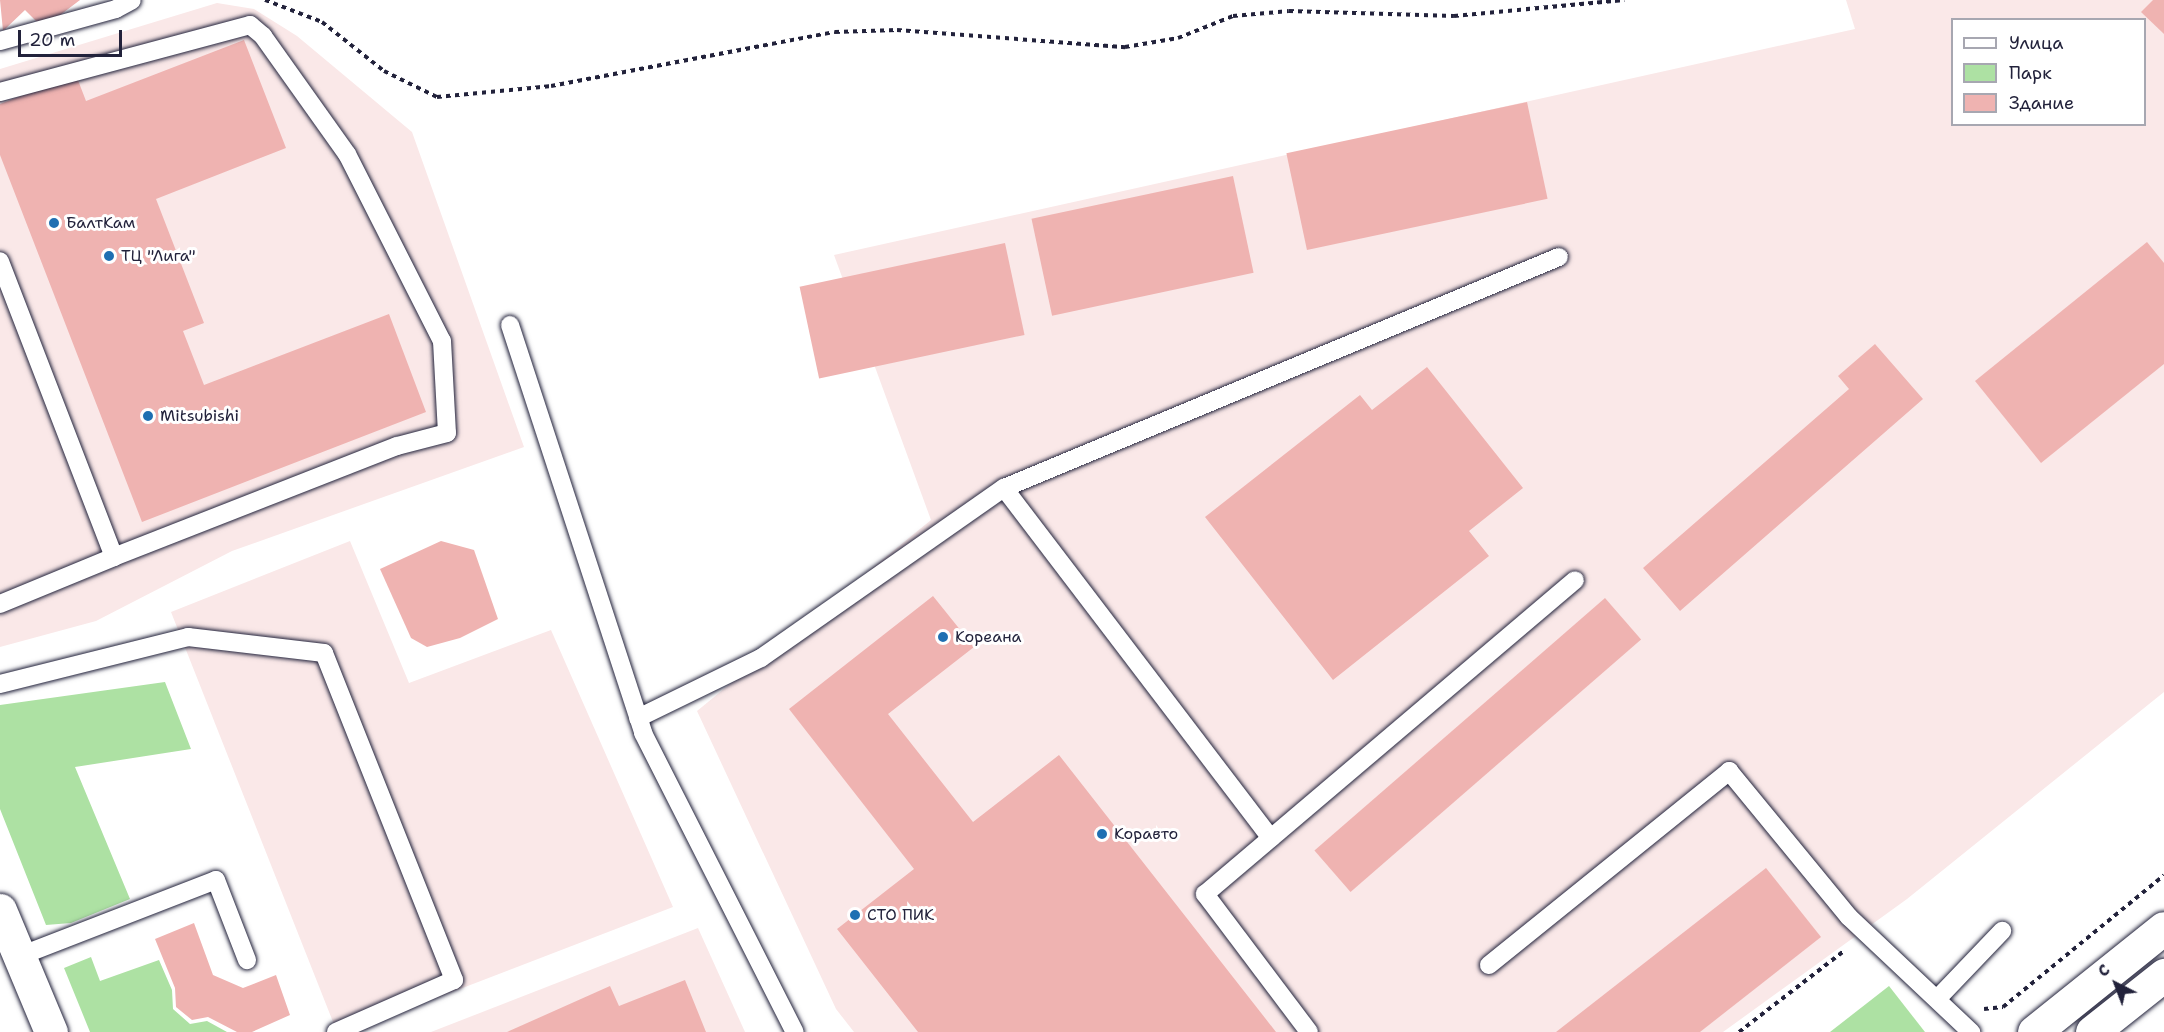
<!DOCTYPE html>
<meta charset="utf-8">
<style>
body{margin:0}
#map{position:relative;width:2164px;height:1032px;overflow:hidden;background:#fff;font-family:"Shantell Sans",sans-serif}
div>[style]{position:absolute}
.built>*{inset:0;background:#fae8e8}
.green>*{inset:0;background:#ade1a3}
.building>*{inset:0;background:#efb3b1;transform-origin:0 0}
.path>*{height:4px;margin-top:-2px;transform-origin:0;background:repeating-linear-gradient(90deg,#22223b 0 4.5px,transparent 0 9px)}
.roads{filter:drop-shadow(0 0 2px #22223b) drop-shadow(0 0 2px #22223b)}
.lane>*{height:18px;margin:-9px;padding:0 9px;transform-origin:9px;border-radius:9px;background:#fff}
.secondary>*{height:33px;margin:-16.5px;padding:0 16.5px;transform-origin:16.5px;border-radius:16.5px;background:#fff}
.dots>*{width:16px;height:16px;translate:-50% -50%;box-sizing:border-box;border:3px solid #fff;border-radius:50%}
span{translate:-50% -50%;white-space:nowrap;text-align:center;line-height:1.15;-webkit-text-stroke:6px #fff;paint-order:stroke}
.poi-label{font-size:16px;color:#22223b}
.left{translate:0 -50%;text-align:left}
.legend{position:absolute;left:1951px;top:18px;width:195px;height:108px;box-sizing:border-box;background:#fff;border:2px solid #a7a7b1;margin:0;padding:8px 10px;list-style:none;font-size:18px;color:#22223b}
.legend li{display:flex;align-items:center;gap:12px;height:30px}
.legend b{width:30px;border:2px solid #a7a7b1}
.north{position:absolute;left:2086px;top:954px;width:60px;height:60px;-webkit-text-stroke:4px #fff;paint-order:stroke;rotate:318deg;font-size:16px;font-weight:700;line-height:24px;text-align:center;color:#22223b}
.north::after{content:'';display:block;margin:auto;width:21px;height:27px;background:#22223b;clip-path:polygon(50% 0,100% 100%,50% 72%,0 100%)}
.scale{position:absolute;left:18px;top:30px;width:104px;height:27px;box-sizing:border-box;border:3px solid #22223b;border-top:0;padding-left:8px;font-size:18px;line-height:21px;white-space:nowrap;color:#22223b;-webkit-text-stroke:4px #fff;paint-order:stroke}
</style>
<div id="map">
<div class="built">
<i style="clip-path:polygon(evenodd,1846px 0,2164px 0,2164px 692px,1907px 899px,1723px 1032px,854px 1032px,836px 1009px,697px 711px,931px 520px,834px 255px,1855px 29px,1846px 0,1952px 20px,2144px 20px,2144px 124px,1952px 124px,1952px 20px)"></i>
<i style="clip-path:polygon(217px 3px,254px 9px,297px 36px,412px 132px,524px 447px,232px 551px,96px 621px,0 647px,0 69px)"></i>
<i style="clip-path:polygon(350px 541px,409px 683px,551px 630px,673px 907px,348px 1032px,337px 1032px,171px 612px)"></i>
<i style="clip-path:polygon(698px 928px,745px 1032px,431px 1032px)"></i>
</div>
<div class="green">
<i style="clip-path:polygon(165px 682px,191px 749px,75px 767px,130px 899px,71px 923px,46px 925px,0 809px,0 705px)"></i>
<i style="clip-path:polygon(91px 957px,100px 981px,159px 960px,172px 990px,173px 1009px,190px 1024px,207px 1021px,227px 1032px,90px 1032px,64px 968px)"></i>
<i style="clip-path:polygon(1889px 986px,1925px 1032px,1830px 1032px)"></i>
</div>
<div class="building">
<i style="clip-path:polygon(0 0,80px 0,43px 28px,25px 10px,3px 31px)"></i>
<i style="clip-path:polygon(2153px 0,2164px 0,2164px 34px,2141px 12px)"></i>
<i style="clip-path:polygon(244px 40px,286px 148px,156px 199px,204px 323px,183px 331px,204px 385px,389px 314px,426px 412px,142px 522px,0 155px,0 104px,76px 75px,86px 101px)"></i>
<i style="left:1527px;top:102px;width:99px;height:246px;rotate:78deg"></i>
<i style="left:1233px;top:176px;width:99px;height:206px;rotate:78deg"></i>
<i style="clip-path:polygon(2147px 242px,2164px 263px,2164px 364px,2041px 463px,1975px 381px)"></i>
<i style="left:1005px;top:243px;width:94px;height:210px;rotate:78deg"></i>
<i style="clip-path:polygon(1875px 344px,1923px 399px,1680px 611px,1643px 568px,1849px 389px,1838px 376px)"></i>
<i style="clip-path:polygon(1427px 367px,1523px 488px,1469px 531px,1489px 556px,1333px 680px,1205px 517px,1360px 395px,1372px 410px)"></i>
<i style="clip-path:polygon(441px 541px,474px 550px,498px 619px,460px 638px,427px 647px,411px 638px,380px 569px)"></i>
<i style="clip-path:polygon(933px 596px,974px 647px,888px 714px,973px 822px,1059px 755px,1276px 1032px,918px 1032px,837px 929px,914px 869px,789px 709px)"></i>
<i style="left:1605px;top:598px;width:55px;height:385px;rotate:49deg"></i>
<i style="clip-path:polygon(1766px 868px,1821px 937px,1700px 1032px,1556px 1032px)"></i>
<i style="clip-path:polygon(194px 923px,213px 975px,243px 988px,276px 975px,290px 1015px,252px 1032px,237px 1032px,208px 1017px,192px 1020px,176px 1007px,175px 988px,155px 939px)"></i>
<i style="clip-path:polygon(685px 980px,706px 1032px,507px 1032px,610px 986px,619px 1006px)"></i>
</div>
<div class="path">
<i style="left:265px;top:0;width:61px;rotate:21.1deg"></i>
<i style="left:322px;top:22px;width:79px;rotate:38.3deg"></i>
<i style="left:384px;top:71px;width:59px;rotate:26.1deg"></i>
<i style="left:437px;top:97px;width:115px;rotate:-5.5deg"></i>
<i style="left:551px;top:86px;width:289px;rotate:-10.8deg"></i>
<i style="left:835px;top:32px;width:62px;rotate:-1.8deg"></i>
<i style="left:897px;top:30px;width:229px;rotate:4.3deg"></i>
<i style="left:1125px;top:47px;width:54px;rotate:-9.6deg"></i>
<i style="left:1178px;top:38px;width:59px;rotate:-21.8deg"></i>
<i style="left:1233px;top:16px;width:56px;rotate:-5.1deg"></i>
<i style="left:1289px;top:11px;width:165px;rotate:1.7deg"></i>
<i style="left:1454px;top:16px;width:171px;rotate:-5.4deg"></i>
<i style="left:1984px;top:1009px;width:19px;rotate:-6deg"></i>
<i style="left:2003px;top:1007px;width:208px;rotate:-39.3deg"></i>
<i style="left:1739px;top:1032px;width:134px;rotate:-37.7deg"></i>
</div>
<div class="roads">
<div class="lane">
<i style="left:0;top:41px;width:120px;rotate:-15.4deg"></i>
<i style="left:116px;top:9px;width:18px;rotate:-29deg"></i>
<i style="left:0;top:92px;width:259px;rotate:-15deg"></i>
<i style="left:250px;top:25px;width:17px;rotate:40deg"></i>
<i style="left:263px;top:36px;width:145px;rotate:54.6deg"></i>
<i style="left:347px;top:154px;width:210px;rotate:63.1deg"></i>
<i style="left:442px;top:341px;width:92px;rotate:86.9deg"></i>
<i style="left:447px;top:433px;width:52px;rotate:165.4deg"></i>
<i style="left:397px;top:446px;width:304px;rotate:158.6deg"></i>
<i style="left:114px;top:557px;width:317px;rotate:-111.1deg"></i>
<i style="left:510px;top:325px;width:429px;rotate:71.9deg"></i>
<i style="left:643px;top:733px;width:335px;rotate:63.1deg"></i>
<i style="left:1004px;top:488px;width:440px;rotate:52.7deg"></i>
<i style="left:0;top:604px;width:123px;rotate:-22.4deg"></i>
<i style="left:0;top:684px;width:194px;rotate:-14deg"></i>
<i style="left:188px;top:637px;width:137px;rotate:6.7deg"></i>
<i style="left:324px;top:653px;width:352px;rotate:68.3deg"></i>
<i style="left:454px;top:980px;width:129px;rotate:156.2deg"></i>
<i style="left:638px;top:718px;width:137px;rotate:-26deg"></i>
<i style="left:761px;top:658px;width:297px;rotate:-35deg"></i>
<i style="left:1004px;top:488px;width:601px;rotate:-22.6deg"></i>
<i style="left:20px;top:956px;width:210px;rotate:-21.2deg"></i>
<i style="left:216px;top:880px;width:86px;rotate:68.8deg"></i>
<i style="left:1489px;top:965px;width:309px;rotate:-38.9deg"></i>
<i style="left:1729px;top:771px;width:189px;rotate:50.6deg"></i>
<i style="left:1849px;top:917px;width:168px;rotate:43.3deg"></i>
<i style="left:1938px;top:998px;width:93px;rotate:-46.3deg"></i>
<i style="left:1309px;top:1032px;width:173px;rotate:-127deg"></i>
<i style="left:1205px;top:894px;width:485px;rotate:-40.3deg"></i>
</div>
<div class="secondary">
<i style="left:0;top:910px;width:132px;rotate:67.3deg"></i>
<i style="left:2034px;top:1032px;width:166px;rotate:-38.7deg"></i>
<i style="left:2092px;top:1032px;width:92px;rotate:-38.4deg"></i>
</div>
</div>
<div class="dots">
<i style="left:54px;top:223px;background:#1f6fb2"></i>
<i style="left:109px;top:256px;background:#1f6fb2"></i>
<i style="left:148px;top:416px;background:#1f6fb2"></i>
<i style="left:943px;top:637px;background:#1f6fb2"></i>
<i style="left:1102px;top:834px;background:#1f6fb2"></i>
<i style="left:855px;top:915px;background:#1f6fb2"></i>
</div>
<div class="poi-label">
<span class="left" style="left:66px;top:223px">БалтКам</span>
<span class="left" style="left:121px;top:256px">ТЦ "Лига"</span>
<span class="left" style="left:160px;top:416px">Mitsubishi</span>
<span class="left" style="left:955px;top:637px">Кореана</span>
<span class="left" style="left:1114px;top:834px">Коравто</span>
<span class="left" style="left:867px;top:915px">СТО ПИК</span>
</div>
<ul class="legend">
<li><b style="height:8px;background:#fff"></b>Улица</li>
<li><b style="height:16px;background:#ade1a3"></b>Парк</li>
<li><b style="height:16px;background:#efb3b1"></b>Здание</li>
</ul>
<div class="north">С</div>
<div class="scale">20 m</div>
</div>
